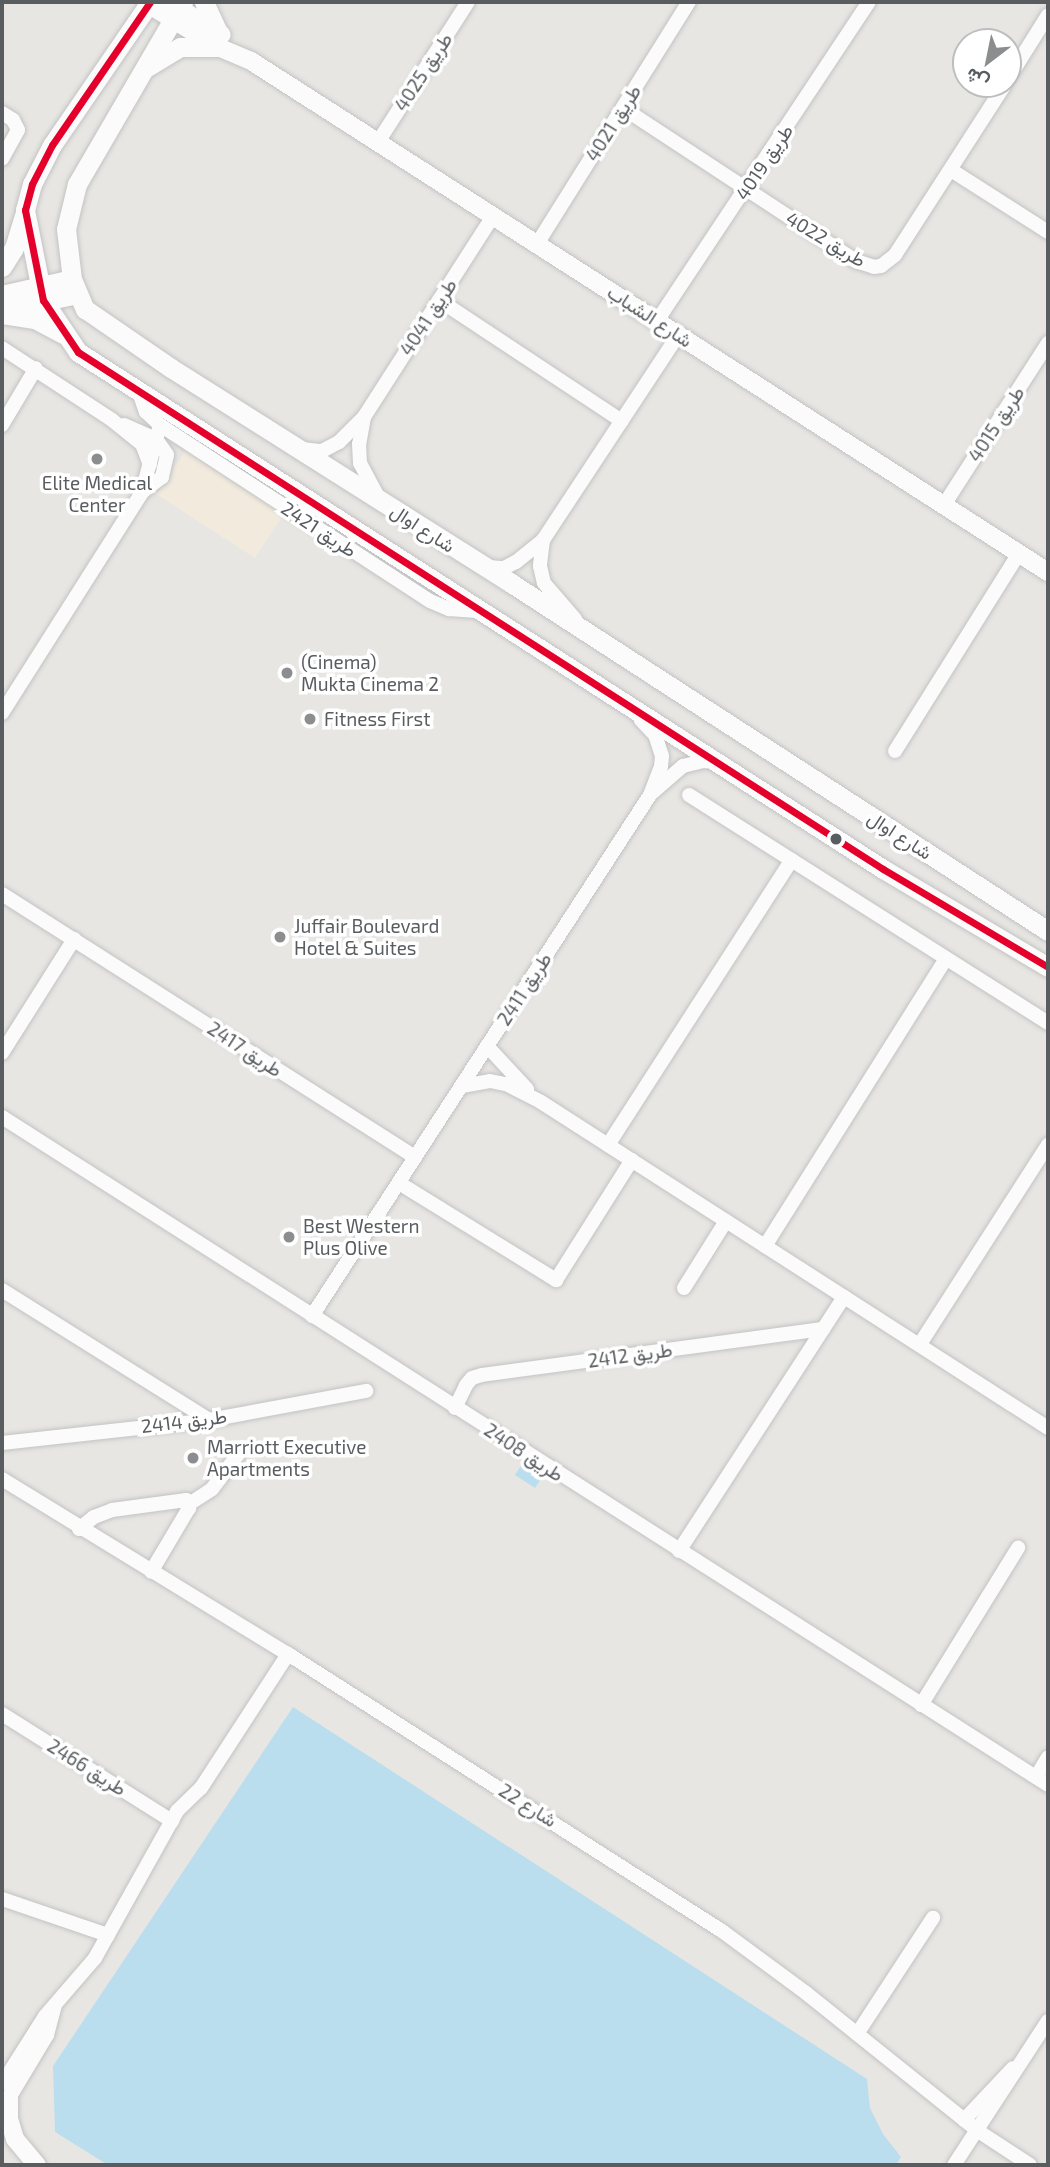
<!DOCTYPE html>
<meta charset="utf-8">
<style>
body{margin:0}
#map{position:relative;width:1050px;height:2167px;overflow:hidden;background:#e8e6e3;font-family:"Exo 2",Vazirmatn,sans-serif}
div>[style]{position:absolute}
.commercial>*{inset:0;background:#f1eadd;transform-origin:0 0}
.water>*{inset:0;background:#bbdeee;transform-origin:0 0}
.roads{filter:drop-shadow(0 0 2px #c2c3c3) drop-shadow(0 0 2px #c2c3c3)}
.minor>*{height:14px;margin:-7px;padding:0 7px;transform-origin:7px;border-radius:7px;background:#fcfbfb}
.tertiary>*{height:18px;margin:-9px;padding:0 9px;transform-origin:9px;border-radius:9px;background:#fcfbfb}
.secondary>*{height:19px;margin:-9.5px;padding:0 9.5px;transform-origin:9.5px;border-radius:9.5px;background:#fcfbfb}
.bus-1>*{height:7px;margin:-3.5px;padding:0 3.5px;transform-origin:3.5px;border-radius:3.5px;background:#e4002b}
.dots>*{width:19px;height:19px;translate:-50% -50%;box-sizing:border-box;border:4px solid #fff;border-radius:50%}
span{translate:-50% -50%;white-space:nowrap;text-align:center;line-height:1.15;-webkit-text-stroke:7px #fff;paint-order:stroke}
.street-label{font-size:19px;color:#595d60}
.poi-label{font-size:19px;color:#595d60}
.left{translate:0 -50%;text-align:left}
.frame{position:absolute;inset:0;border:4px solid #595d60;pointer-events:none}
.north{position:absolute;left:952px;top:28px;width:70px;height:70px;box-sizing:border-box;background:#fff;border:2px solid #bdbebf;border-radius:50%;rotate:212deg;font-size:19px;font-weight:700;line-height:28px;text-align:center;color:#595d60}
.north::after{content:'';display:block;margin:auto;width:24px;height:32px;background:#8b8d8e;clip-path:polygon(50% 0,100% 100%,50% 72%,0 100%)}
</style>
<div id="map">
<div class="commercial">
<i style="left:196px;top:434px;width:117px;height:72px;rotate:33deg"></i>
</div>
<div class="water">
<i style="left:522px;top:1464px;width:24px;height:13px;rotate:33deg"></i>
<i style="clip-path:polygon(293px 1707px,867px 2079px,870px 2108px,883px 2134px,901px 2157px,896px 2165px,108px 2165px,55px 2132px,53px 2066px)"></i>
</div>
<div class="roads">
<div class="minor">
<i style="left:1008px;top:79px;width:75px;rotate:-58deg"></i>
<i style="left:623px;top:108px;width:279px;rotate:33.3deg"></i>
<i style="left:856px;top:261px;width:19px;rotate:18deg"></i>
<i style="left:874px;top:267px;width:7px;rotate:-8deg"></i>
<i style="left:881px;top:266px;width:18px;rotate:-38deg"></i>
<i style="left:895px;top:255px;width:203px;rotate:-57.2deg"></i>
<i style="left:2px;top:113px;width:13px;rotate:32deg"></i>
<i style="left:13px;top:120px;width:11px;rotate:63deg"></i>
<i style="left:18px;top:130px;width:33px;rotate:119deg"></i>
<i style="left:378px;top:142px;width:166px;rotate:-57.3deg"></i>
<i style="left:951px;top:170px;width:115px;rotate:32.6deg"></i>
<i style="left:537px;top:244px;width:286px;rotate:-57.9deg"></i>
<i style="left:439px;top:300px;width:219px;rotate:33.5deg"></i>
<i style="left:657px;top:321px;width:383px;rotate:-56.4deg"></i>
<i style="left:2px;top:348px;width:131px;rotate:33.2deg"></i>
<i style="left:112px;top:420px;width:38px;rotate:39deg"></i>
<i style="left:142px;top:444px;width:22px;rotate:69deg"></i>
<i style="left:139px;top:392px;width:21px;rotate:71deg"></i>
<i style="left:146px;top:412px;width:19px;rotate:43deg"></i>
<i style="left:160px;top:425px;width:322px;rotate:33.1deg"></i>
<i style="left:430px;top:601px;width:21px;rotate:23deg"></i>
<i style="left:449px;top:609px;width:31px;rotate:4deg"></i>
<i style="left:364px;top:417px;width:27px;rotate:100deg"></i>
<i style="left:359px;top:444px;width:19px;rotate:87deg"></i>
<i style="left:360px;top:463px;width:40px;rotate:62deg"></i>
<i style="left:2px;top:425px;width:66px;rotate:-59.2deg"></i>
<i style="left:124px;top:425px;width:35px;rotate:24deg"></i>
<i style="left:156px;top:439px;width:19px;rotate:55deg"></i>
<i style="left:167px;top:455px;width:23px;rotate:103deg"></i>
<i style="left:162px;top:477px;width:25px;rotate:143deg"></i>
<i style="left:302px;top:449px;width:20px;rotate:6deg"></i>
<i style="left:322px;top:451px;width:19px;rotate:-28deg"></i>
<i style="left:339px;top:442px;width:35px;rotate:-45deg"></i>
<i style="left:364px;top:417px;width:239px;rotate:-57.3deg"></i>
<i style="left:944px;top:505px;width:193px;rotate:-57.3deg"></i>
<i style="left:543px;top:540px;width:26px;rotate:97deg"></i>
<i style="left:540px;top:566px;width:17px;rotate:77deg"></i>
<i style="left:544px;top:583px;width:48px;rotate:49.3deg"></i>
<i style="left:488px;top:567px;width:16px;rotate:4deg"></i>
<i style="left:504px;top:568px;width:13px;rotate:-27deg"></i>
<i style="left:516px;top:562px;width:35px;rotate:-39deg"></i>
<i style="left:543px;top:540px;width:245px;rotate:-56.6deg"></i>
<i style="left:2px;top:713px;width:262px;rotate:-57.6deg"></i>
<i style="left:142px;top:492px;width:69px;rotate:-75deg"></i>
<i style="left:895px;top:751px;width:234px;rotate:-57.9deg"></i>
<i style="left:653px;top:792px;width:40px;rotate:-41deg"></i>
<i style="left:683px;top:766px;width:21px;rotate:-14deg"></i>
<i style="left:703px;top:761px;width:14px;rotate:4deg"></i>
<i style="left:689px;top:795px;width:425px;rotate:32.4deg"></i>
<i style="left:2px;top:894px;width:490px;rotate:32.5deg"></i>
<i style="left:487px;top:1046px;width:59px;rotate:47.1deg"></i>
<i style="left:2px;top:1053px;width:135px;rotate:-57.7deg"></i>
<i style="left:462px;top:1086px;width:28px;rotate:-10deg"></i>
<i style="left:490px;top:1081px;width:16px;rotate:11deg"></i>
<i style="left:506px;top:1084px;width:39px;rotate:27deg"></i>
<i style="left:541px;top:1102px;width:603px;rotate:32.74deg"></i>
<i style="left:2px;top:1117px;width:1241px;rotate:32.56deg"></i>
<i style="left:608px;top:1145px;width:339px;rotate:-57.2deg"></i>
<i style="left:399px;top:1183px;width:185px;rotate:31.7deg"></i>
<i style="left:556px;top:1280px;width:142px;rotate:-57.7deg"></i>
<i style="left:765px;top:1246px;width:339px;rotate:-57.8deg"></i>
<i style="left:684px;top:1288px;width:79px;rotate:-57.9deg"></i>
<i style="left:2px;top:1290px;width:244px;rotate:32.1deg"></i>
<i style="left:312px;top:1316px;width:621px;rotate:-57.03deg"></i>
<i style="left:650px;top:795px;width:30px;rotate:-69deg"></i>
<i style="left:661px;top:767px;width:11px;rotate:-85deg"></i>
<i style="left:662px;top:756px;width:22px;rotate:-108deg"></i>
<i style="left:655px;top:735px;width:21px;rotate:-133deg"></i>
<i style="left:920px;top:1344px;width:237px;rotate:-57.3deg"></i>
<i style="left:455px;top:1408px;width:25px;rotate:-64deg"></i>
<i style="left:466px;top:1385px;width:9px;rotate:-49deg"></i>
<i style="left:472px;top:1378px;width:10px;rotate:-17deg"></i>
<i style="left:482px;top:1375px;width:344px;rotate:-7.7deg"></i>
<i style="left:2px;top:1443px;width:208px;rotate:-6.3deg"></i>
<i style="left:209px;top:1420px;width:160px;rotate:-10.5deg"></i>
<i style="left:2px;top:1479px;width:335px;rotate:31.5deg"></i>
<i style="left:288px;top:1654px;width:515px;rotate:32.55deg"></i>
<i style="left:722px;top:1931px;width:104px;rotate:36.4deg"></i>
<i style="left:806px;top:1993px;width:221px;rotate:38.7deg"></i>
<i style="left:978px;top:2131px;width:62px;rotate:33.2deg"></i>
<i style="left:189px;top:1504px;width:27px;rotate:-33deg"></i>
<i style="left:212px;top:1489px;width:45px;rotate:-53.1deg"></i>
<i style="left:79px;top:1529px;width:19px;rotate:-39deg"></i>
<i style="left:94px;top:1517px;width:19px;rotate:-21deg"></i>
<i style="left:112px;top:1510px;width:75px;rotate:-7.7deg"></i>
<i style="left:186px;top:1500px;width:9px;rotate:69deg"></i>
<i style="left:189px;top:1508px;width:74px;rotate:120.7deg"></i>
<i style="left:679px;top:1551px;width:303px;rotate:-57deg"></i>
<i style="left:921px;top:1705px;width:185px;rotate:-58.3deg"></i>
<i style="left:2px;top:1714px;width:201px;rotate:32.2deg"></i>
<i style="left:1036px;top:1777px;width:23px;rotate:-59deg"></i>
<i style="left:2px;top:1899px;width:112px;rotate:18.8deg"></i>
<i style="left:857px;top:2034px;width:139px;rotate:-56.8deg"></i>
<i style="left:2px;top:2084px;width:80px;rotate:-57.7deg"></i>
<i style="left:45px;top:2016px;width:77px;rotate:-49.2deg"></i>
<i style="left:95px;top:1958px;width:168px;rotate:-60.8deg"></i>
<i style="left:177px;top:1811px;width:33px;rotate:-44deg"></i>
<i style="left:201px;top:1788px;width:160px;rotate:-57deg"></i>
<i style="left:5px;top:2105px;width:82px;rotate:-59deg"></i>
<i style="left:47px;top:2035px;width:30px;rotate:-75deg"></i>
<i style="left:964px;top:2120px;width:71px;rotate:-46.7deg"></i>
<i style="left:954px;top:2165px;width:172px;rotate:-56.9deg"></i>
</div>
<div class="tertiary">
<i style="left:169px;top:2px;width:62px;rotate:31.9deg"></i>
<i style="left:148px;top:4px;width:82px;rotate:31.6deg"></i>
<i style="left:218px;top:47px;width:36px;rotate:23deg"></i>
<i style="left:251px;top:61px;width:947px;rotate:32.67deg"></i>
<i style="left:2px;top:295px;width:72px;rotate:-12.9deg"></i>
<i style="left:2px;top:311px;width:78px;rotate:-11.9deg"></i>
<i style="left:9px;top:2098px;width:21px;rotate:90deg"></i>
<i style="left:9px;top:2119px;width:21px;rotate:73deg"></i>
<i style="left:15px;top:2139px;width:34px;rotate:50deg"></i>
</div>
<div class="secondary">
<i style="left:150px;top:2px;width:173px;rotate:124.4deg"></i>
<i style="left:52px;top:145px;width:44px;rotate:117.1deg"></i>
<i style="left:32px;top:184px;width:27px;rotate:105deg"></i>
<i style="left:25px;top:210px;width:92px;rotate:78.7deg"></i>
<i style="left:43px;top:300px;width:63px;rotate:56.1deg"></i>
<i style="left:78px;top:352px;width:957px;rotate:32.71deg"></i>
<i style="left:883px;top:869px;width:192px;rotate:30.7deg"></i>
<i style="left:183px;top:2px;width:211px;rotate:120.2deg"></i>
<i style="left:77px;top:184px;width:46px;rotate:103.7deg"></i>
<i style="left:66px;top:229px;width:50px;rotate:83.2deg"></i>
<i style="left:72px;top:279px;width:33px;rotate:67deg"></i>
<i style="left:85px;top:309px;width:104px;rotate:34.5deg"></i>
<i style="left:171px;top:368px;width:402px;rotate:32.3deg"></i>
<i style="left:511px;top:583px;width:640px;rotate:32.95deg"></i>
<i style="left:204px;top:2px;width:33px;rotate:65deg"></i>
<i style="left:147px;top:67px;width:39px;rotate:-31deg"></i>
<i style="left:180px;top:47px;width:38px"></i>
<i style="left:2px;top:267px;width:22px;rotate:-58deg"></i>
<i style="left:14px;top:248px;width:34px;rotate:-73deg"></i>
<i style="left:2px;top:314px;width:33px;rotate:9deg"></i>
<i style="left:35px;top:319px;width:32px;rotate:28deg"></i>
</div>
</div>
<div class="bus-1">
<i style="left:150px;top:2px;width:173px;rotate:124.4deg"></i>
<i style="left:52px;top:145px;width:44px;rotate:117.1deg"></i>
<i style="left:32px;top:184px;width:27px;rotate:105deg"></i>
<i style="left:25px;top:210px;width:92px;rotate:78.7deg"></i>
<i style="left:43px;top:300px;width:63px;rotate:56.1deg"></i>
<i style="left:78px;top:352px;width:957px;rotate:32.71deg"></i>
<i style="left:883px;top:869px;width:192px;rotate:30.7deg"></i>
</div>
<div class="dots">
<i style="left:97px;top:459px;background:#8b8d8e"></i>
<i style="left:287px;top:673px;background:#8b8d8e"></i>
<i style="left:310px;top:719px;background:#8b8d8e"></i>
<i style="left:836px;top:839px;background:#595d60"></i>
<i style="left:280px;top:937px;background:#8b8d8e"></i>
<i style="left:289px;top:1237px;background:#8b8d8e"></i>
<i style="left:193px;top:1458px;background:#8b8d8e"></i>
</div>
<div class="street-label">
<span style="left:423px;top:72px;rotate:-57deg">طريق 4025</span>
<span style="left:613px;top:123px;rotate:-58deg">طريق 4021</span>
<span style="left:764px;top:162px;rotate:-56deg">طريق 4019</span>
<span style="left:826px;top:239px;rotate:31deg">طريق 4022</span>
<span style="left:650px;top:316px;rotate:33deg">شارع الشباب</span>
<span style="left:428px;top:317px;rotate:-57deg">طريق 4041</span>
<span style="left:996px;top:424px;rotate:-57deg">طريق 4015</span>
<span style="left:423px;top:528px;rotate:33deg">شارع اوال</span>
<span style="left:319px;top:529px;rotate:33deg">طريق 2421</span>
<span style="left:900px;top:835px;rotate:33deg">شارع اوال</span>
<span style="left:524px;top:989px;rotate:-57deg">طريق 2411</span>
<span style="left:245px;top:1049px;rotate:33deg">طريق 2417</span>
<span style="left:630px;top:1355px;rotate:-8deg">طريق 2412</span>
<span style="left:184px;top:1421px;rotate:-7deg">طريق 2414</span>
<span style="left:524px;top:1452px;rotate:33deg">طريق 2408</span>
<span style="left:87px;top:1767px;rotate:32deg">طريق 2466</span>
<span style="left:528px;top:1805px;rotate:32deg">شارع 22</span>
</div>
<div class="poi-label">
<span style="left:97px;top:494px">Elite Medical<br>Center</span>
<span class="left" style="left:301px;top:673px">(Cinema)<br>Mukta Cinema 2</span>
<span class="left" style="left:324px;top:719px">Fitness First</span>
<span class="left" style="left:294px;top:937px">Juffair Boulevard<br>Hotel &amp; Suites</span>
<span class="left" style="left:303px;top:1237px">Best Western<br>Plus Olive</span>
<span class="left" style="left:207px;top:1458px">Marriott Executive<br>Apartments</span>
</div>
<div class="frame"></div>
<div class="north">ش</div>
</div>
